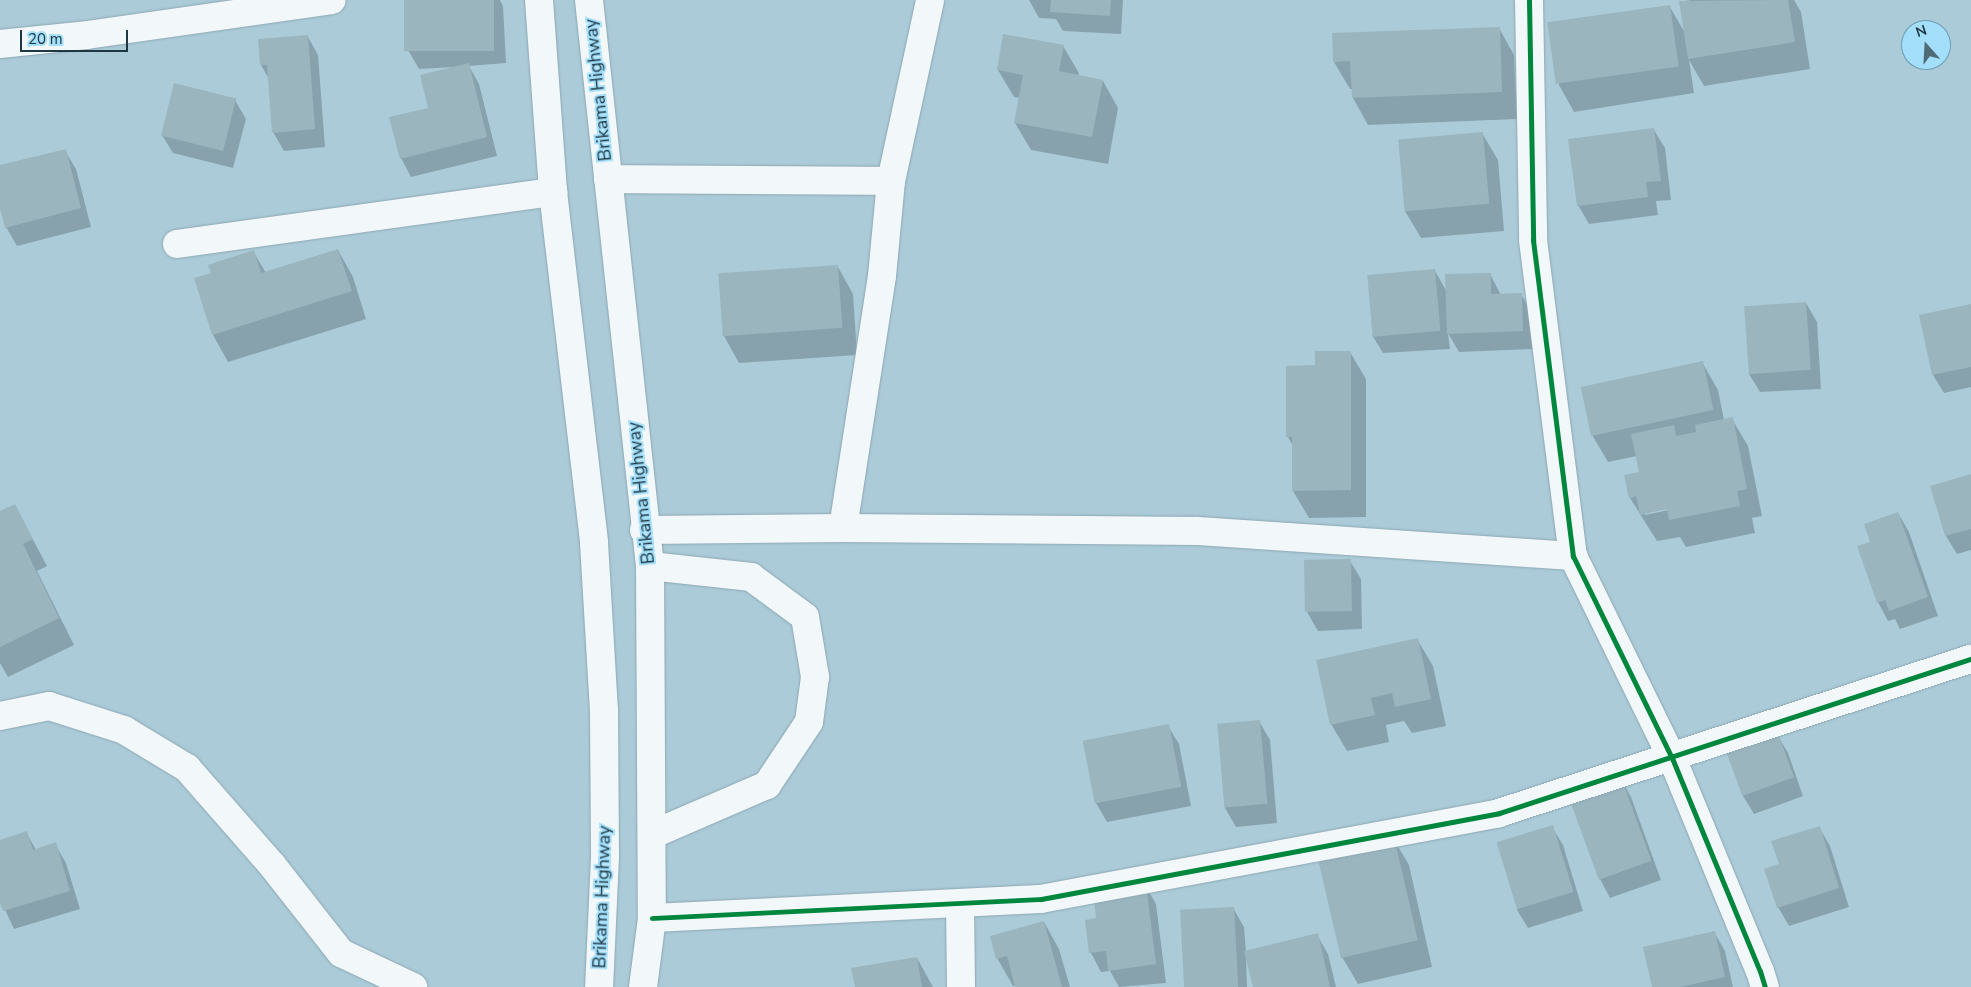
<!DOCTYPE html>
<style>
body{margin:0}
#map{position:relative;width:1971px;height:987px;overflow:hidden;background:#abcbd9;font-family:"Nunito Sans",sans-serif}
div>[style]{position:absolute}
.shadow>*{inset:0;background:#0003}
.building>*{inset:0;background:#9ab5be;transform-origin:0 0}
.roads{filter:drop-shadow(0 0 1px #8da7b2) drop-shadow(0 0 1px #8da7b2)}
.minor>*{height:28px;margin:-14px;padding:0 14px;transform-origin:14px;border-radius:14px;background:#f2f7f9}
.highway>*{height:28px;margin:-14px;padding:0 14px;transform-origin:14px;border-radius:14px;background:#f2f7f9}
.cycleway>*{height:5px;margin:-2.5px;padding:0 2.5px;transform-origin:2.5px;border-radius:2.5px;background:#00873e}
span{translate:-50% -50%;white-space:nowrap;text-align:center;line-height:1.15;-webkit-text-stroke:4px #a3dffb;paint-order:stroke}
.street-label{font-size:18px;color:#1e3741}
.north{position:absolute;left:1901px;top:20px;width:50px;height:50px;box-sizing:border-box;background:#a3dffb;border:1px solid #6e9cb1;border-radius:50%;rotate:341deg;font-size:14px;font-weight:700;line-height:20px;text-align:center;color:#1e3741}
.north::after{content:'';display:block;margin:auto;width:18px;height:22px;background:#4f6b76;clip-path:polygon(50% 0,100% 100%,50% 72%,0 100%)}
.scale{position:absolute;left:20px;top:30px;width:108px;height:22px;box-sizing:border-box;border:2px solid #1e3741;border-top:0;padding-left:6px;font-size:15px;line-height:18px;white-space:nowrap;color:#1e3741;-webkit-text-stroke:4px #a3dffb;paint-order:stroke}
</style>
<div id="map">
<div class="shadow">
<i style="clip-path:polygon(405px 0,500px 0,503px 6px,506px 63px,469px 66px,479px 84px,497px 156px,411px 177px,401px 158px,454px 67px,419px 69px,408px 50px)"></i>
<i style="clip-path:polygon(1029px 0,1123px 0,1121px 34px,1063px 31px,1056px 19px,1039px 18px)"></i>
<i style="clip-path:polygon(1691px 0,1794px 0,1801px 12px,1810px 69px,1704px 86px,1689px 60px,1694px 93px,1574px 112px,1559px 85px,1550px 26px,1670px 7px,1685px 33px,1680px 2px)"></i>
<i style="clip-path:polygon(1499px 28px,1514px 55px,1517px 119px,1368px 125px,1353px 98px,1352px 89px,1350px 89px,1334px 62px)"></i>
<i style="clip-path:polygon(308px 37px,318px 55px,325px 147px,284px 151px,273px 132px,269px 79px,261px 65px)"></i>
<i style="clip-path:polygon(1063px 46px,1079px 73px,1078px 76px,1103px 81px,1118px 108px,1108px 164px,1031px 150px,1015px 123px,1020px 98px,1014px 97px,998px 70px)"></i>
<i style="clip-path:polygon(235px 100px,246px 119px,233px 168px,173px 153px,162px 135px)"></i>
<i style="clip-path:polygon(1654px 130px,1665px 148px,1671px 200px,1656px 201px,1658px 215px,1589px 224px,1578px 205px)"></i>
<i style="clip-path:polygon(1482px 133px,1498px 160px,1504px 231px,1421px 238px,1405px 211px,1399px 141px)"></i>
<i style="clip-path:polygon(65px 151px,76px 169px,91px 227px,17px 246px,6px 227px,0 203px,0 167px)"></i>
<i style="clip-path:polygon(338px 250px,353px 277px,366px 319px,228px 362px,213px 335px,212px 274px,253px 251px,266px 273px)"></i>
<i style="clip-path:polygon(838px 267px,853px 294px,857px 355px,739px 363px,724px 336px)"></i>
<i style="clip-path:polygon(1435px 271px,1447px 292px,1490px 274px,1501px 295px,1521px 294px,1532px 313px,1533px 349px,1459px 352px,1448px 333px,1450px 349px,1383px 353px,1372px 335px)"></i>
<i style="clip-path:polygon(1806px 303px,1817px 322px,1821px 389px,1760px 392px,1749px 374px)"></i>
<i style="clip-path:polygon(1971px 305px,1971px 387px,1944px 393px,1933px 375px)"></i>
<i style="clip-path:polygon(1350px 352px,1366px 379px,1366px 517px,1309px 518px,1293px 491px,1293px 446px,1288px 437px,1316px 366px)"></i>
<i style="clip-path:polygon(evenodd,1702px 362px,1718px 390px,1724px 420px,1732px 419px,1748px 446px,1762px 516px,1752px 518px,1755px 533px,1686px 547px,1680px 537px,1657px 541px,1630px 498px,1640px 473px,1637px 456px,1608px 462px,1592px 435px,1702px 362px,1673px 507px,1673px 509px,1645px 515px,1645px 512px,1673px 507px)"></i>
<i style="clip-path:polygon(1971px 475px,1971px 550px,1957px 554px,1946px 536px)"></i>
<i style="clip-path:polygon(15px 506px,47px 566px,37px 571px,74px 645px,8px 677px,0 663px,0 513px)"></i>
<i style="clip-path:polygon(1898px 513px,1909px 532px,1938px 616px,1900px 629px,1895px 619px,1888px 621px,1878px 602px,1871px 543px)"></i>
<i style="clip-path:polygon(1350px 561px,1361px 579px,1362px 629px,1318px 631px,1307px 612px)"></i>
<i style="clip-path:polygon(1417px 639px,1433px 666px,1446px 726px,1412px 733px,1404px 721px,1386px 725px,1389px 742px,1347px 751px,1331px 724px)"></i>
<i style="clip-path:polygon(1259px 721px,1270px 740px,1277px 823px,1236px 827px,1225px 808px,1218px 725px)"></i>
<i style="clip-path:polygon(1168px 726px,1179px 744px,1191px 806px,1107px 822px,1096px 803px)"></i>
<i style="clip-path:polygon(1777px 734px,1788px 753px,1803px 796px,1754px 814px,1743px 796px,1727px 753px)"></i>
<i style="clip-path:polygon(1621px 779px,1631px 797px,1661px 880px,1610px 898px,1600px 879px)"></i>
<i style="clip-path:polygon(1552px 827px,1563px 845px,1583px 911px,1528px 928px,1517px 910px)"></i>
<i style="clip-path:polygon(1819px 827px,1830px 846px,1849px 907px,1789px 926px,1778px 907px)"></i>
<i style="clip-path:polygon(26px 832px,36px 850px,55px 844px,66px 863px,80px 909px,14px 929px,0 899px,0 841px)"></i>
<i style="clip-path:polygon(1393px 838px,1409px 865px,1432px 967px,1358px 984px,1342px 957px)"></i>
<i style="clip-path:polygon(1145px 885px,1156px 904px,1166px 983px,1119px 987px,1110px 971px,1101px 972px,1091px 953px,1086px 921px,1097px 919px)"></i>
<i style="clip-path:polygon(1233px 908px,1244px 927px,1246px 952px,1317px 935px,1328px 954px,1336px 987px,1254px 987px,1246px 957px,1247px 987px,1185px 987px)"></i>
<i style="clip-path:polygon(1044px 922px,1059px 949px,1070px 987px,1013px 986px,997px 958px)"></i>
<i style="clip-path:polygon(1714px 932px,1725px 951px,1733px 987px,1653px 987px)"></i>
<i style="clip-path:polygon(917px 958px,933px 987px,856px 987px)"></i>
</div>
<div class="building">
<i style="left:404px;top:0;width:90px;height:51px"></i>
<i style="clip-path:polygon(1051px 0,1111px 0,1110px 16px,1050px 12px)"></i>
<i style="clip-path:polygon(1788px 0,1795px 42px,1688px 59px,1679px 1px)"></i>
<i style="left:1670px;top:5px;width:62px;height:124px;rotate:82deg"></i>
<i style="clip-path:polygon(1500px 27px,1502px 92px,1352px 98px,1350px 61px,1333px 62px,1332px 33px)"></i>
<i style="clip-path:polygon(1003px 34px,1064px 45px,1059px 71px,1103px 80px,1092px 137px,1014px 123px,1023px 75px,997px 70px)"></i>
<i style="clip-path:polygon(308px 35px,315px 129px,272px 133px,267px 65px,260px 65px,258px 39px)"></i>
<i style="clip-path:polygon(469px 63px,487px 137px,400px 159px,389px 117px,428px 108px,420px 75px)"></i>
<i style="left:174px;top:83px;width:64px;height:54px;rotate:14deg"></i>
<i style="clip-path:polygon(1654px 128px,1661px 181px,1646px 182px,1648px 197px,1577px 206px,1568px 139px)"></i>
<i style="left:1483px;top:132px;width:72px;height:85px;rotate:85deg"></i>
<i style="clip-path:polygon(66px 149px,81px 208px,5px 228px,0 209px,0 165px)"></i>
<i style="clip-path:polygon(338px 249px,352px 291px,212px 335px,194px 278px,211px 273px,208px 265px,254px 250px,261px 273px)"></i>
<i style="left:838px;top:265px;width:63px;height:120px;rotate:86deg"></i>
<i style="left:1435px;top:269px;width:62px;height:68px;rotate:85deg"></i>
<i style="clip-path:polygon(1491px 273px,1491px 294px,1522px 293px,1523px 331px,1447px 334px,1445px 274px)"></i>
<i style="left:1806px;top:302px;width:68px;height:62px;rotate:86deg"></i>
<i style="clip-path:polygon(1971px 304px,1971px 367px,1932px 375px,1919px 315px)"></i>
<i style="clip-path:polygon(1315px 351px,1351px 351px,1351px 490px,1292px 491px,1292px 437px,1286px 437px,1286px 366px,1315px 365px)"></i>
<i style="left:1703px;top:361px;width:50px;height:125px;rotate:78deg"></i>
<i style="clip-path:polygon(1733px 417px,1747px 489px,1737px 491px,1740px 506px,1669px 520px,1667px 509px,1640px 515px,1636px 496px,1629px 499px,1624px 475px,1639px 472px,1631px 434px,1674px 425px,1676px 436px,1696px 432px,1695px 425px)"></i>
<i style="clip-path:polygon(1971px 474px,1971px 529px,1945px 536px,1930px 486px)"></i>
<i style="clip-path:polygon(15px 504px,33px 539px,23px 544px,59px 618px,0 647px,0 511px)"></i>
<i style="clip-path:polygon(1898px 512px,1928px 597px,1889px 611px,1885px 600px,1877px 603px,1857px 546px,1870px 542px,1864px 524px)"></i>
<i style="left:1351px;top:559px;width:52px;height:47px;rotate:89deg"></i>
<i style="clip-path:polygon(1418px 638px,1431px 699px,1395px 707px,1392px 693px,1371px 698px,1375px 715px,1330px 725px,1316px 660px)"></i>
<i style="left:1260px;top:720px;width:84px;height:43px;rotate:85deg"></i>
<i style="left:1169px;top:724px;width:64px;height:88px;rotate:79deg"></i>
<i style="left:1778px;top:733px;width:47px;height:55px;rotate:70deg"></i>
<i style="left:1621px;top:777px;width:89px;height:56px;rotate:70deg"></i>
<i style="left:1553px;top:825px;width:70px;height:59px;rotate:73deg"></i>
<i style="clip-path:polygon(1820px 826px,1839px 888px,1777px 908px,1764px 869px,1779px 864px,1771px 841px)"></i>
<i style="clip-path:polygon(27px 831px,33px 850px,56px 842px,70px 891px,3px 911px,0 903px,0 840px)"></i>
<i style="left:1394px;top:837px;width:106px;height:79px;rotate:77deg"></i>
<i style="clip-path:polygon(1146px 884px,1156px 964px,1108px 971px,1106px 951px,1089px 953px,1085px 920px,1096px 918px,1093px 891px)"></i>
<i style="left:1234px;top:907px;width:80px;height:54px;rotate:87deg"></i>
<i style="clip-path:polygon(1044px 921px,1062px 987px,1015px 987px,1007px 956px,996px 959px,990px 936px)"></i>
<i style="clip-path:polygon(1715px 931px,1725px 977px,1680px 987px,1652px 987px,1643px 947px)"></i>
<i style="clip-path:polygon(1318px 933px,1330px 987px,1253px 987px,1244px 951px)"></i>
<i style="clip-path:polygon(917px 957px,922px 987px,855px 987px,851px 968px)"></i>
</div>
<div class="roads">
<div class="minor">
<i style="left:1529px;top:0;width:240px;rotate:89deg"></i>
<i style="left:1533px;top:240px;width:319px;rotate:82.8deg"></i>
<i style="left:1573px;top:556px;width:225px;rotate:63.9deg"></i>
<i style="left:1672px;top:758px;width:230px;rotate:67.6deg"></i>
<i style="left:1760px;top:971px;width:17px;rotate:73deg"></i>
<i style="left:0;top:44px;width:87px;rotate:-5.9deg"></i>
<i style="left:87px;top:35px;width:247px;rotate:-8.1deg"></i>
<i style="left:608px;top:179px;width:283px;rotate:0.4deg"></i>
<i style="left:177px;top:244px;width:380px;rotate:-7.9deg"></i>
<i style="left:843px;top:528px;width:255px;rotate:-81.2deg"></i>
<i style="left:882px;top:276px;width:95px;rotate:-84.6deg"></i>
<i style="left:891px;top:181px;width:185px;rotate:-77.8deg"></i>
<i style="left:644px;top:530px;width:199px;rotate:-0.6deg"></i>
<i style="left:843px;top:528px;width:354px;rotate:0.5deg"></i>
<i style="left:1197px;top:531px;width:377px;rotate:3.8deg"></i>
<i style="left:650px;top:566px;width:102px;rotate:6.2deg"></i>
<i style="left:751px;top:577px;width:67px;rotate:36.5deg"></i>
<i style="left:805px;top:617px;width:61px;rotate:80.5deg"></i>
<i style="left:815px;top:677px;width:45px;rotate:97.6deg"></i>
<i style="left:809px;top:722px;width:76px;rotate:123.7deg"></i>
<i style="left:767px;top:785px;width:124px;rotate:156.7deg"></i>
<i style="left:0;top:716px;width:50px;rotate:-11.5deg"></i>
<i style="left:49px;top:706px;width:79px;rotate:17.7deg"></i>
<i style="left:124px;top:730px;width:74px;rotate:31.1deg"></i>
<i style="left:187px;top:768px;width:129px;rotate:48.8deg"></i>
<i style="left:272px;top:865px;width:112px;rotate:51.9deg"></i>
<i style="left:341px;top:953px;width:80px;rotate:25.3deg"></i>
<i style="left:960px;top:903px;width:84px;rotate:89.3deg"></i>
<i style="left:652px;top:918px;width:389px;rotate:-2.8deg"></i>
<i style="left:1041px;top:899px;width:466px;rotate:-10.6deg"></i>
<i style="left:1499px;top:813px;width:496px;rotate:-18.1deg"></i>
</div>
<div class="highway">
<i style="left:539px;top:0;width:193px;rotate:85.8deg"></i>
<i style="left:553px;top:192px;width:353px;rotate:83.3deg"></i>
<i style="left:594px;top:543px;width:167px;rotate:86.6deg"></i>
<i style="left:604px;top:710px;width:147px;rotate:89.6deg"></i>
<i style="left:605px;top:857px;width:130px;rotate:92.6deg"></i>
<i style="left:589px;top:0;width:569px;rotate:83.85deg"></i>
<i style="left:650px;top:566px;width:352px;rotate:89.7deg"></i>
<i style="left:652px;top:918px;width:70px;rotate:97.4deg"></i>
</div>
</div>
<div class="cycleway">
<i style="left:1529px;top:0;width:240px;rotate:89deg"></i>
<i style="left:1533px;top:240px;width:319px;rotate:82.8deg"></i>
<i style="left:1573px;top:556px;width:225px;rotate:63.9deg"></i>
<i style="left:1672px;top:758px;width:230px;rotate:67.6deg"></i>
<i style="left:1760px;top:971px;width:17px;rotate:73deg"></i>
<i style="left:652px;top:918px;width:389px;rotate:-2.8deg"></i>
<i style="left:1041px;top:899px;width:466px;rotate:-10.6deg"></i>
<i style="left:1499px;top:813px;width:496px;rotate:-18.1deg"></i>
</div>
<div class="street-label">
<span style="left:598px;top:90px;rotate:-96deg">Brikama Highway</span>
<span style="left:641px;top:493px;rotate:-96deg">Brikama Highway</span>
<span style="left:602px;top:897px;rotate:-88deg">Brikama Highway</span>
</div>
<div class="north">N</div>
<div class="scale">20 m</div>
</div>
